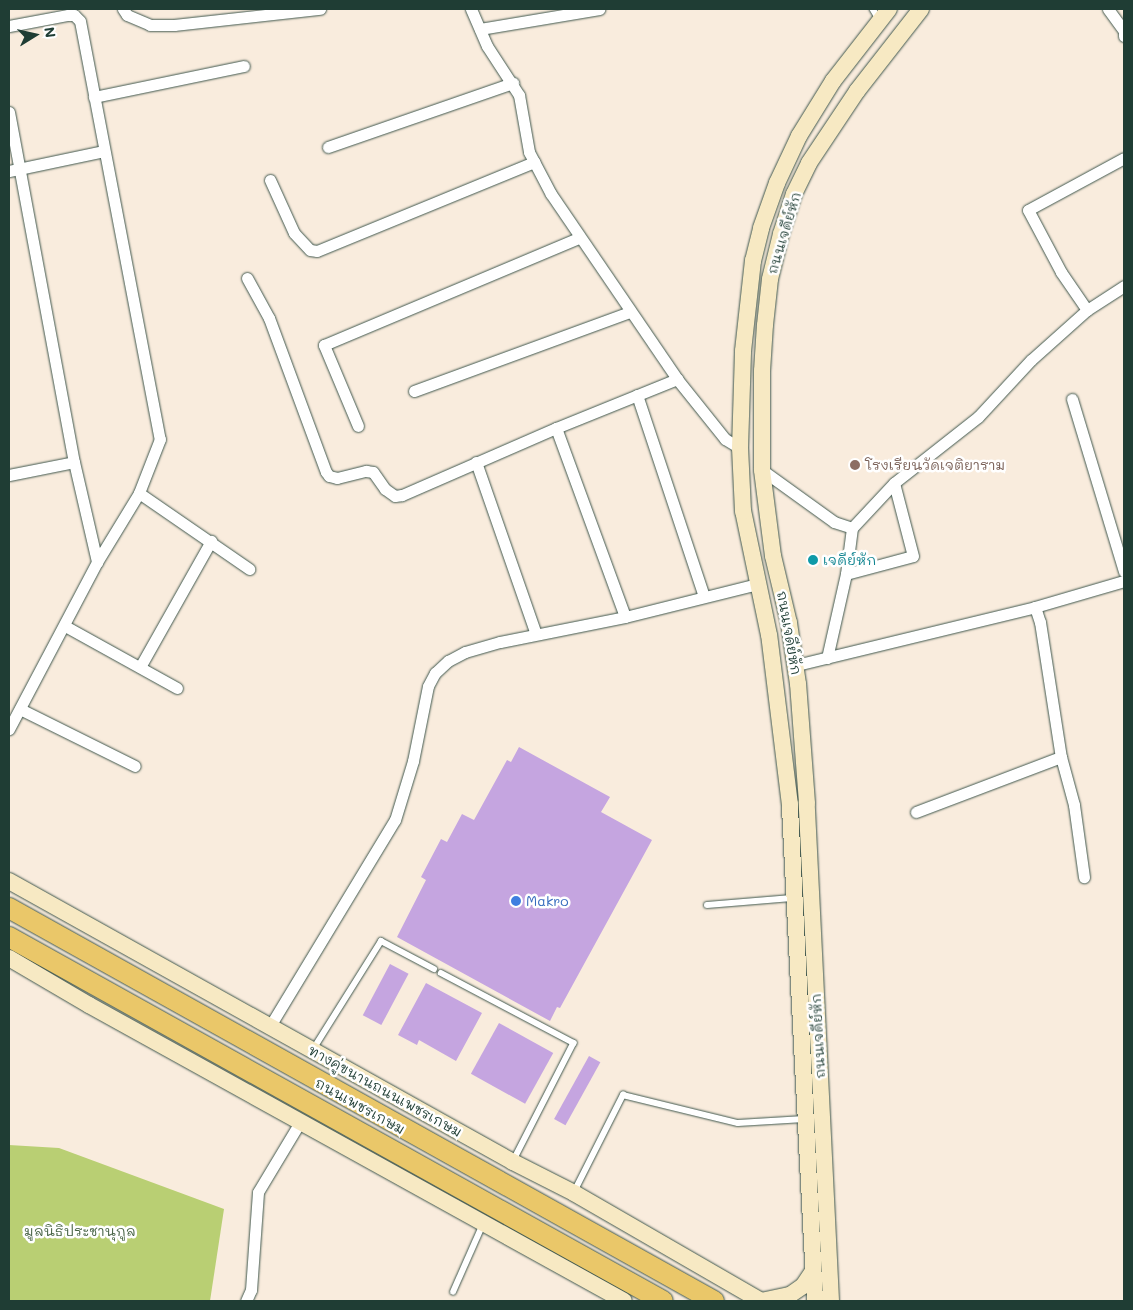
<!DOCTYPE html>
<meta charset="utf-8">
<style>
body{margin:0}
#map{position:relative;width:1133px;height:1310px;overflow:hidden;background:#f9ecdd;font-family:Mali,"Playpen Sans Thai",sans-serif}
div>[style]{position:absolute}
.green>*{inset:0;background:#b9cf73}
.building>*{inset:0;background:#c5a5e0;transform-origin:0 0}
.roads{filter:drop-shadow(0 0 1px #40574d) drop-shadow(0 0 1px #40574d)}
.service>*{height:5.5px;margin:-2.75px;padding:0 2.75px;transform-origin:2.75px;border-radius:2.75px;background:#fff}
.minor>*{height:11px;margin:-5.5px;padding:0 5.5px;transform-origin:5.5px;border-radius:5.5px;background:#fff}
.secondary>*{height:16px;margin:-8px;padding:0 8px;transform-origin:8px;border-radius:8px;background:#f7e9c3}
.trunk>*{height:20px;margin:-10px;padding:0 10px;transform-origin:10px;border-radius:10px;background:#eac769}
.dots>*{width:14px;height:14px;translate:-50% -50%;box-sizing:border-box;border:2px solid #fff;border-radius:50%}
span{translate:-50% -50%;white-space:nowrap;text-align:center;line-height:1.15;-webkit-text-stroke:5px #fff;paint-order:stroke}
.street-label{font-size:14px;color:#1f3d34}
.education-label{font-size:14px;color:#785e54}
.left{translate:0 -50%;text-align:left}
.culture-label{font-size:14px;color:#0d838f}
.shop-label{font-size:14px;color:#366cbe}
.park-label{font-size:14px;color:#466244}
.frame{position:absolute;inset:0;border:10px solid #1f3d34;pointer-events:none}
.north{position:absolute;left:10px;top:10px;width:50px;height:50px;-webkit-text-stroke:4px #fff;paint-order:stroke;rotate:80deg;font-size:14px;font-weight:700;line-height:20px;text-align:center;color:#1f3d34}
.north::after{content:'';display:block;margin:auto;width:18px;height:22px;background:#1f3d34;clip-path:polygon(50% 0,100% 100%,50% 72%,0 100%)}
</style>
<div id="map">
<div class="green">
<i style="clip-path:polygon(9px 1145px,59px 1148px,224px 1209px,210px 1301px,9px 1301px)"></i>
</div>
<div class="building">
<i style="clip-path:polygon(519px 747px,610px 797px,601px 812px,652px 840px,560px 1008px,557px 1007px,550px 1021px,397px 937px,426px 880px,421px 877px,441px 839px,447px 842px,462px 814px,474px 820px,507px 760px,511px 762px)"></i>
<i style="left:390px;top:964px;width:21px;height:58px;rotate:28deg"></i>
<i style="clip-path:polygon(426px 983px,482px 1013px,456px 1061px,419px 1040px,417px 1045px,398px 1035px)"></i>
<i style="left:499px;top:1023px;width:62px;height:58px;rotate:29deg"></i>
<i style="left:589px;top:1056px;width:13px;height:72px;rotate:29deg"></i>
</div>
<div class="roads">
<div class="service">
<i style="left:873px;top:9px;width:12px;rotate:59deg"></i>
<i style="left:707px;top:905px;width:85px;rotate:-4.7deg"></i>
<i style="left:441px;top:973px;width:150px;rotate:27.8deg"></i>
<i style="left:574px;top:1043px;width:134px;rotate:117.1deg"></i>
<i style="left:314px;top:1048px;width:126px;rotate:-57.9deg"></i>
<i style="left:381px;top:941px;width:60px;rotate:27.8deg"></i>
<i style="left:574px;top:1192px;width:109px;rotate:-63.2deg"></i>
<i style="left:623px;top:1095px;width:118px;rotate:13.7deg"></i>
<i style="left:738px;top:1123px;width:66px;rotate:-3.5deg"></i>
<i style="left:453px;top:1292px;width:74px;rotate:-66.2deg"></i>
</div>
<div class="minor">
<i style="left:123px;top:9px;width:7px;rotate:56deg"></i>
<i style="left:127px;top:15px;width:25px;rotate:23deg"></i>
<i style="left:150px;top:25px;width:24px"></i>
<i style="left:174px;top:25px;width:147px;rotate:-6.3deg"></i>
<i style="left:471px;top:9px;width:40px;rotate:66.6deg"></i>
<i style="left:487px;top:46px;width:59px;rotate:56.9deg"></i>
<i style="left:519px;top:95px;width:58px;rotate:80deg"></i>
<i style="left:529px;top:152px;width:47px;rotate:62.4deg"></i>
<i style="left:551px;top:194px;width:224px;rotate:55.7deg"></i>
<i style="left:677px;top:379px;width:77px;rotate:51.3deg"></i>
<i style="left:725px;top:439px;width:17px;rotate:31deg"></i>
<i style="left:1108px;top:9px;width:27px;rotate:54deg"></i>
<i style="left:1124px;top:31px;width:5px;rotate:90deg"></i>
<i style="left:9px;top:26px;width:60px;rotate:-10.6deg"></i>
<i style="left:68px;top:15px;width:6px"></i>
<i style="left:74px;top:15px;width:8px;rotate:45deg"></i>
<i style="left:80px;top:21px;width:426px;rotate:79.2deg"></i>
<i style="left:160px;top:439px;width:58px;rotate:111.3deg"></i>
<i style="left:139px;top:493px;width:81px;rotate:121.3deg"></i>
<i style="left:97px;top:562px;width:189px;rotate:117.8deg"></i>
<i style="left:480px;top:29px;width:121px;rotate:-9.5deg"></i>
<i style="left:94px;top:97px;width:153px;rotate:-11.7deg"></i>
<i style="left:9px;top:112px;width:356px;rotate:79.5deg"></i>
<i style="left:74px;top:462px;width:103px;rotate:77deg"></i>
<i style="left:328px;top:147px;width:196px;rotate:-19.1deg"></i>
<i style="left:9px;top:171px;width:97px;rotate:-11.9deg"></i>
<i style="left:270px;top:180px;width:58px;rotate:65.6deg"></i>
<i style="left:294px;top:233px;width:23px;rotate:47deg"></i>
<i style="left:310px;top:250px;width:7px;rotate:8deg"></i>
<i style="left:317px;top:251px;width:235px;rotate:-22.3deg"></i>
<i style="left:247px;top:278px;width:46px;rotate:61.2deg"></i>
<i style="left:269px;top:318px;width:164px;rotate:69.7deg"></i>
<i style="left:326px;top:472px;width:5px;rotate:53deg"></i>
<i style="left:329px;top:476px;width:8px;rotate:14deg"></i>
<i style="left:337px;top:478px;width:30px;rotate:-14deg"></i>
<i style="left:366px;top:471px;width:7px;rotate:8deg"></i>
<i style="left:373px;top:472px;width:21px;rotate:55deg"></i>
<i style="left:385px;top:489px;width:12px;rotate:35deg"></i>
<i style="left:395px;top:496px;width:7px;rotate:-8deg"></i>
<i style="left:402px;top:495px;width:168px;rotate:-23.5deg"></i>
<i style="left:556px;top:428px;width:131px;rotate:-22deg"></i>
<i style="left:1087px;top:310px;width:46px;rotate:-124.4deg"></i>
<i style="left:1061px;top:272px;width:70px;rotate:-118deg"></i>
<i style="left:1028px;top:210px;width:109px;rotate:-28.4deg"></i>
<i style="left:414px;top:391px;width:230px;rotate:-20.1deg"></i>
<i style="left:637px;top:395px;width:212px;rotate:71.6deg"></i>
<i style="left:1072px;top:399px;width:180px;rotate:73.2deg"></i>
<i style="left:358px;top:426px;width:88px;rotate:-112.8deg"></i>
<i style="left:324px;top:345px;width:277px;rotate:-22.8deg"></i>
<i style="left:556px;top:428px;width:201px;rotate:69.9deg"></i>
<i style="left:476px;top:462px;width:182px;rotate:70.8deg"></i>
<i style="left:762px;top:470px;width:89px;rotate:35.8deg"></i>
<i style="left:834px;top:522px;width:19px;rotate:18deg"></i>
<i style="left:852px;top:528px;width:62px;rotate:-47deg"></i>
<i style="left:894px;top:483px;width:107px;rotate:-38.2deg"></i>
<i style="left:978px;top:417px;width:78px;rotate:-47.1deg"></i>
<i style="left:1031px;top:360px;width:75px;rotate:-41.8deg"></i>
<i style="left:1087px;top:310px;width:44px;rotate:-33deg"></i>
<i style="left:9px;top:475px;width:66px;rotate:-11.3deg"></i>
<i style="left:139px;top:493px;width:134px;rotate:34.6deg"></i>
<i style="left:846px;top:574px;width:69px;rotate:-15deg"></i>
<i style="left:913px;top:556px;width:75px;rotate:-104.6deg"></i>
<i style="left:1035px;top:607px;width:16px;rotate:72deg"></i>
<i style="left:1040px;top:622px;width:137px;rotate:81.2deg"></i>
<i style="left:1061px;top:757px;width:50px;rotate:74.8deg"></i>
<i style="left:1074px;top:805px;width:73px;rotate:82.1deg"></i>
<i style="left:65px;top:626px;width:128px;rotate:29deg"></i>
<i style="left:827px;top:658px;width:86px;rotate:-77.3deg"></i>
<i style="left:846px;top:574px;width:46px;rotate:-82.6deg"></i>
<i style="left:796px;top:665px;width:246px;rotate:-13.6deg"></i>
<i style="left:1035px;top:607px;width:93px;rotate:-16.3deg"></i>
<i style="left:140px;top:667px;width:145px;rotate:-60.6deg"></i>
<i style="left:20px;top:709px;width:128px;rotate:26.4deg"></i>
<i style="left:916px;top:812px;width:155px;rotate:-20.8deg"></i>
<i style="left:270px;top:1026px;width:241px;rotate:-58.8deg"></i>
<i style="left:395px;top:820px;width:62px;rotate:-73deg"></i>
<i style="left:413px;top:761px;width:76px;rotate:-78.7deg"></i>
<i style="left:428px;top:686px;width:15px;rotate:-62deg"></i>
<i style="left:435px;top:673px;width:18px;rotate:-43deg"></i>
<i style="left:448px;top:661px;width:19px;rotate:-28deg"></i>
<i style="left:465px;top:652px;width:36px;rotate:-16deg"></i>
<i style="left:500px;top:642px;width:127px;rotate:-11.3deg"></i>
<i style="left:625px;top:617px;width:136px;rotate:-14deg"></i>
<i style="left:246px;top:1301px;width:12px;rotate:-66deg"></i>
<i style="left:251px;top:1290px;width:98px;rotate:-85.9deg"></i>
<i style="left:258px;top:1192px;width:82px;rotate:-59deg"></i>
</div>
<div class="secondary">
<i style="left:9px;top:881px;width:577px;rotate:29.14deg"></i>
<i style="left:513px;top:1162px;width:68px;rotate:26.9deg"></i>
<i style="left:574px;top:1193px;width:216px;rotate:30deg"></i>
<i style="left:9px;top:958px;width:93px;rotate:30.4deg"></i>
<i style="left:89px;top:1005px;width:611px;rotate:28.95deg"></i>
<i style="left:761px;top:1301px;width:30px;rotate:-12deg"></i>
<i style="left:790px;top:1295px;width:16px;rotate:-35deg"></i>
<i style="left:803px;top:1286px;width:18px;rotate:-56deg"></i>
<i style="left:815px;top:1301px;width:497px;rotate:-92.9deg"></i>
<i style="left:790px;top:805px;width:171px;rotate:-97deg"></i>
<i style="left:769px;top:635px;width:127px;rotate:-101.8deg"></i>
<i style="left:743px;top:511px;width:63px;rotate:-92.7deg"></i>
<i style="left:740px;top:448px;width:97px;rotate:-88.2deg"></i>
<i style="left:743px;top:351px;width:91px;rotate:-83.7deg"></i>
<i style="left:753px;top:261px;width:34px;rotate:-76deg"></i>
<i style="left:761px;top:228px;width:48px;rotate:-70.4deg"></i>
<i style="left:777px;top:183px;width:52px;rotate:-64.9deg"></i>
<i style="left:799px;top:136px;width:65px;rotate:-58.3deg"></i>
<i style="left:833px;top:81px;width:91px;rotate:-52.1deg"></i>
<i style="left:831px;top:1301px;width:499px;rotate:-92.8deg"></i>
<i style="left:807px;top:803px;width:119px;rotate:-94.3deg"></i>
<i style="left:798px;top:684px;width:62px;rotate:-98.4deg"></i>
<i style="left:789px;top:623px;width:69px;rotate:-103.4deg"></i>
<i style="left:773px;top:556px;width:87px;rotate:-97.3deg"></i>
<i style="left:762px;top:470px;width:99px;rotate:-90deg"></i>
<i style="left:762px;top:371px;width:46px;rotate:-86.3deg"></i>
<i style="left:765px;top:325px;width:46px;rotate:-83.8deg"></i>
<i style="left:770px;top:279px;width:46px;rotate:-76.3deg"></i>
<i style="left:781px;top:234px;width:42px;rotate:-72deg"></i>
<i style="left:794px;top:194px;width:34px;rotate:-64deg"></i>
<i style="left:809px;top:163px;width:87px;rotate:-56.3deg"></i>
<i style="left:857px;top:91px;width:104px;rotate:-52deg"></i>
</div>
<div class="trunk">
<i style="left:9px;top:908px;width:807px;rotate:29.14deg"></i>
<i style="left:9px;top:937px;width:748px;rotate:29.1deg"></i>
</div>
</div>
<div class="dots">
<i style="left:855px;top:465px;background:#8d6e63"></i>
<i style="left:813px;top:560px;background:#0f9aa8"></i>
<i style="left:516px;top:901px;background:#3f7fe0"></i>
</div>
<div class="street-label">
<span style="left:784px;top:233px;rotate:-73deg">ถนนเจดีย์หัก</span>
<span style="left:789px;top:633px;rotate:80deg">ถนนเจดีย์หัก</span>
<span style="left:818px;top:1036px;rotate:-93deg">ถนนเจดีย์หัก</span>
<span style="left:385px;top:1091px;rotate:29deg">ทางคู่ขนานถนนเพชรเกษม</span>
<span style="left:360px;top:1106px;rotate:29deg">ถนนเพชรเกษม</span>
</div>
<div class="education-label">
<span class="left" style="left:865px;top:465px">โรงเรียนวัดเจติยาราม</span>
</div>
<div class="culture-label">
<span class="left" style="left:823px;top:560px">เจดีย์หัก</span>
</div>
<div class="shop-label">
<span class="left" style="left:526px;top:901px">Makro</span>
</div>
<div class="park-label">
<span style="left:80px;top:1231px">มูลนิธิประชานุกูล</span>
</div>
<div class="frame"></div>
<div class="north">N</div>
</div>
